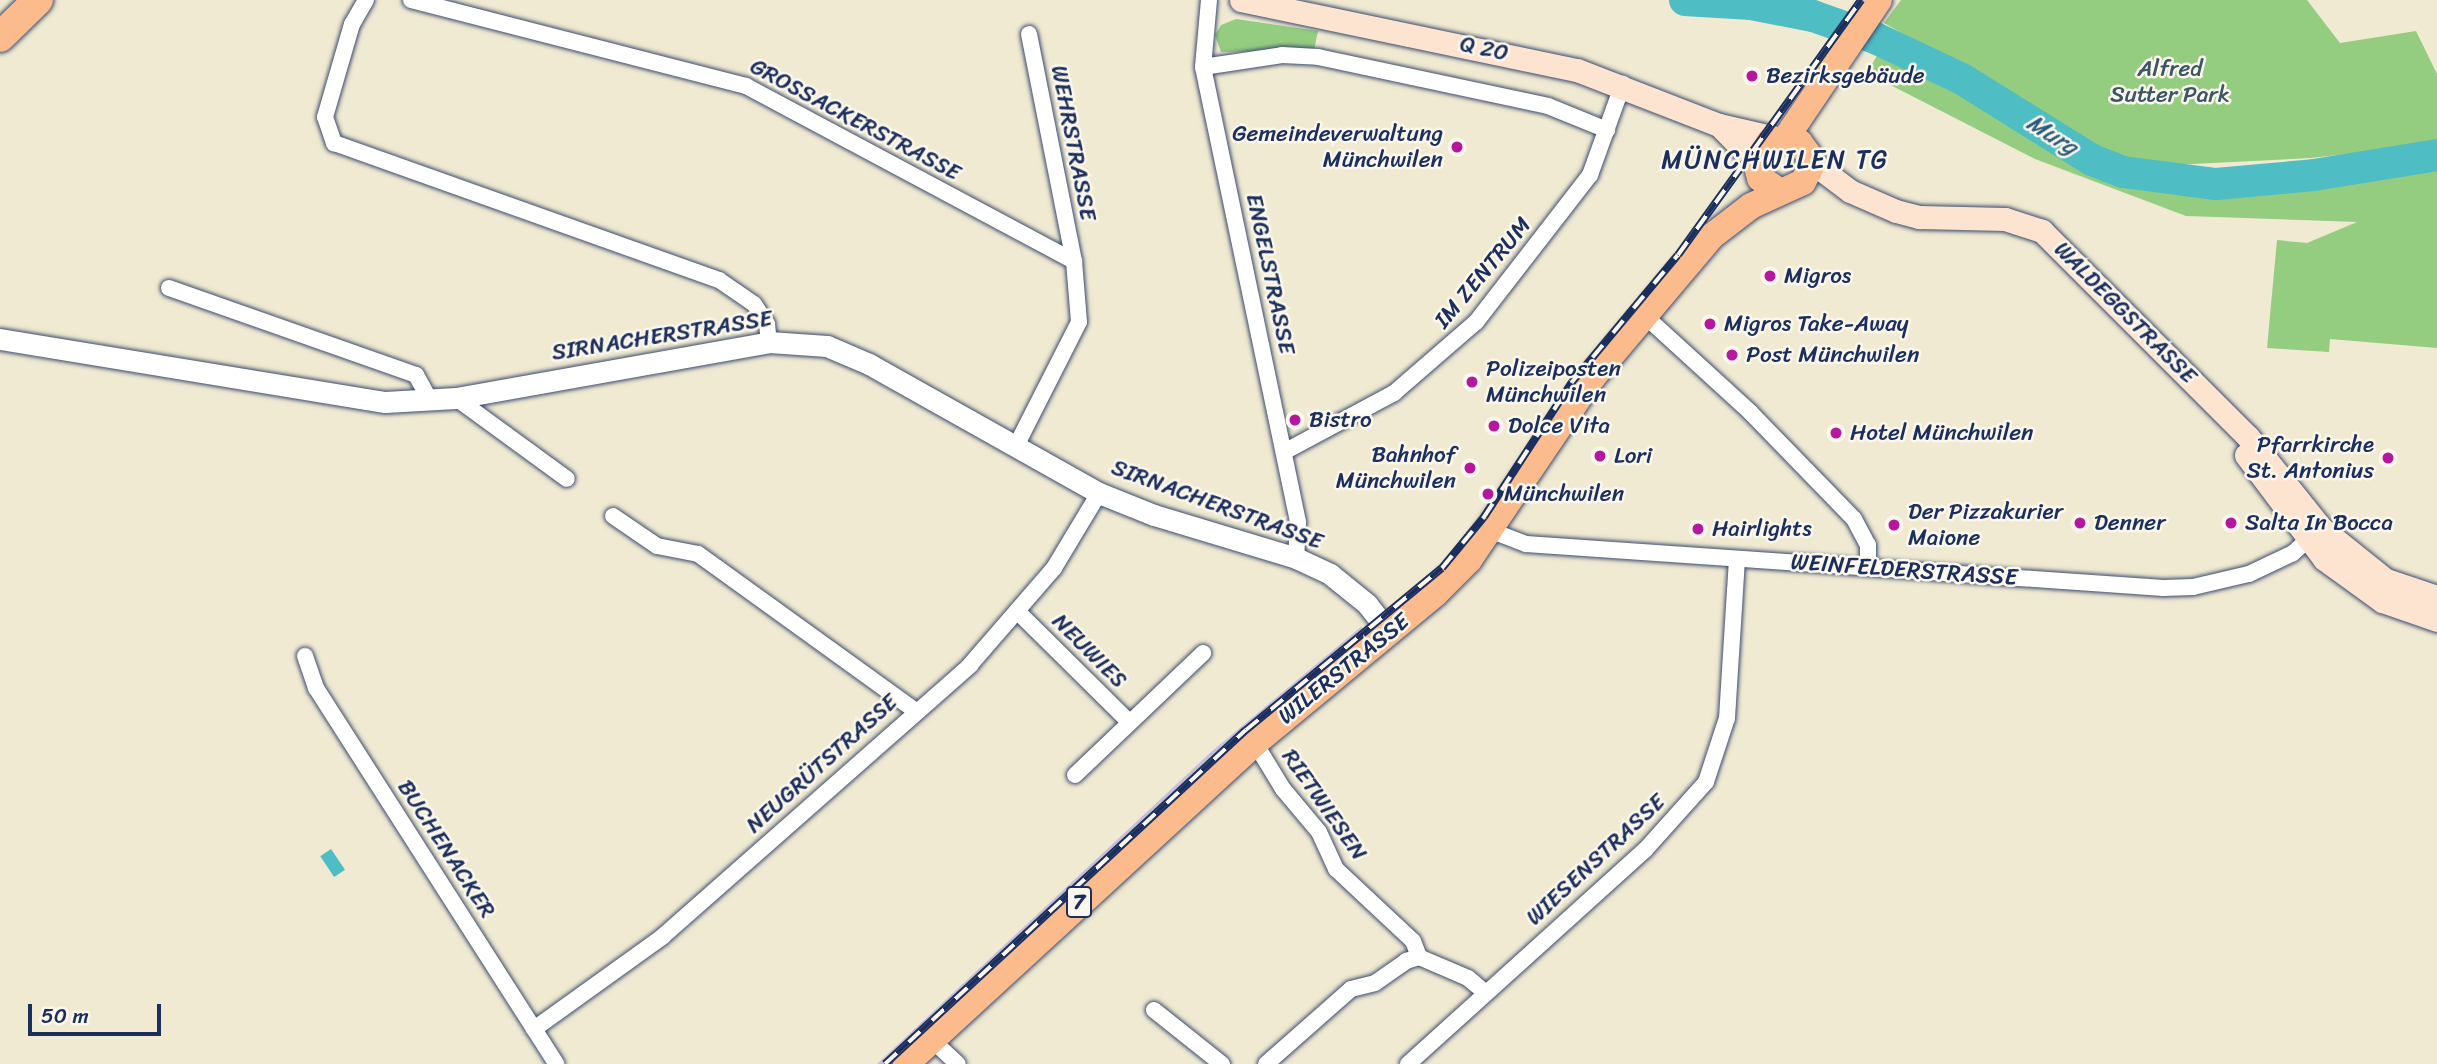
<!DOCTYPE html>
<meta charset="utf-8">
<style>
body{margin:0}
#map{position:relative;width:2437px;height:1064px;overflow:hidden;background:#f0ead2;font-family:Sriracha,sans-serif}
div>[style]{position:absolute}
.industrial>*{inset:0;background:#c6c0da}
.green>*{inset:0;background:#95cd80}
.water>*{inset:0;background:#4ebdc4;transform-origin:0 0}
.river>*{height:32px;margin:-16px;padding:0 16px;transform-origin:16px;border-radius:16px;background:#4ebdc4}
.roads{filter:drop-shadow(0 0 2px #3b4b6f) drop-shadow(0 0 2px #3b4b6f)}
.minor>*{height:16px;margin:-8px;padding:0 8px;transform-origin:8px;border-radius:8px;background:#fff}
.tertiary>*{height:21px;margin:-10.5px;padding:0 10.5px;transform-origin:10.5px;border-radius:10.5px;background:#fff}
.secondary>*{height:23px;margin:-11.5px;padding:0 11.5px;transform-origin:11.5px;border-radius:11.5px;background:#fde4d1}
.primary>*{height:26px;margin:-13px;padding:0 13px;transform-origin:13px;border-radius:13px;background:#fbbb8d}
.motorway>*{height:30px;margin:-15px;padding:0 15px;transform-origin:15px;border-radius:15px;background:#fbbb8d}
.rail>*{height:8px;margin-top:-4px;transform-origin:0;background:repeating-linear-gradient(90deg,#fbf7ec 0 16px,#1b2f5e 0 32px);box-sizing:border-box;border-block:2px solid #1b2f5e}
.dots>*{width:19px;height:19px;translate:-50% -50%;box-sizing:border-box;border:4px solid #fbf7ec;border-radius:50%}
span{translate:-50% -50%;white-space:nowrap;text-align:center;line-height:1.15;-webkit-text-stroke:5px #fbf7ec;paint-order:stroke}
.shield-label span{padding:2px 5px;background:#fbf7ec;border:2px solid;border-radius:5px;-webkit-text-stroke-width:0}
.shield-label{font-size:21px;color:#1b2f5e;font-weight:700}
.street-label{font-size:23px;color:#1b2f5e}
.park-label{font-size:23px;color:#3a5666}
.poi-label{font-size:23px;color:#1b2f5e}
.left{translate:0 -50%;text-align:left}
.right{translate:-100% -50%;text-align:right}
.water-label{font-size:24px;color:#2a5a7d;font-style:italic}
.quarter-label{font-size:26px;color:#1b2f5e;letter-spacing:2px}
.scale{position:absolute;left:28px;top:1004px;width:133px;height:32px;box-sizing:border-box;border:4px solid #1b2f5e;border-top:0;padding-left:9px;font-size:21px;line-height:24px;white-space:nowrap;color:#1b2f5e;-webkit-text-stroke:5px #fbf7ec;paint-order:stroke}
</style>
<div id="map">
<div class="industrial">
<i style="clip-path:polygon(1362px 626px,1361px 640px,1130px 842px,892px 1064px,877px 1064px,1211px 752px)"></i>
</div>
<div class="green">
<i style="clip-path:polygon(1901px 0,2307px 0,2340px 43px,2416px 31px,2437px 74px,2437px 348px,2330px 339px,2329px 352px,2267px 348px,2277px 240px,2307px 243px,2357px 222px,2186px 216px,2035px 159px,1867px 73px,1890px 33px,2133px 170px,2309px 166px,2408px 147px,2311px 158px,2133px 167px,1884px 23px)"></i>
<i style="clip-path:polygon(1236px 19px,1318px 31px,1314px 50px,1221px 52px,1215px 35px,1221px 25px)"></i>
</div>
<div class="water">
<i style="left:331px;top:849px;width:25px;height:13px;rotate:56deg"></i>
</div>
<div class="river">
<i style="left:1685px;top:0;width:66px;rotate:3.5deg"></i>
<i style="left:1751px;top:4px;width:63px;rotate:11deg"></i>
<i style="left:1813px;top:16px;width:66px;rotate:19.5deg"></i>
<i style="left:1875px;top:38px;width:96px;rotate:25.2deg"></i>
<i style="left:1962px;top:79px;width:153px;rotate:31.9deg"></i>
<i style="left:2092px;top:160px;width:33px;rotate:21deg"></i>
<i style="left:2123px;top:172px;width:94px;rotate:7.4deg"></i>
<i style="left:2216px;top:184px;width:98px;rotate:-5.2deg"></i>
<i style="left:2314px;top:175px;width:125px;rotate:-9.2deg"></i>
</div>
<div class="roads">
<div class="minor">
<i style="left:366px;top:0;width:28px;rotate:120deg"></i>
<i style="left:352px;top:24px;width:97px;rotate:106.2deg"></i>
<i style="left:325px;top:117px;width:28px;rotate:71deg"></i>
<i style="left:334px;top:143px;width:409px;rotate:19.6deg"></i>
<i style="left:719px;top:280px;width:42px;rotate:34.4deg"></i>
<i style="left:754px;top:304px;width:24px;rotate:57deg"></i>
<i style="left:767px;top:324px;width:18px;rotate:84deg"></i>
<i style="left:411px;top:0;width:346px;rotate:14.4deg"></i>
<i style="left:746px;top:86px;width:372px;rotate:28.1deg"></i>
<i style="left:1074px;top:261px;width:61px;rotate:85.3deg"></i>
<i style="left:1079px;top:322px;width:137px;rotate:116.9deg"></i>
<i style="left:1209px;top:0;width:67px;rotate:95.1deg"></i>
<i style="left:1203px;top:67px;width:465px;rotate:78.2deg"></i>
<i style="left:1298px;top:522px;width:36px;rotate:93deg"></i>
<i style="left:1029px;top:34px;width:231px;rotate:78.8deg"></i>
<i style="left:1203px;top:67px;width:80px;rotate:-8.6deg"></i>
<i style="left:1282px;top:55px;width:36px;rotate:3deg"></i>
<i style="left:1318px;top:57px;width:235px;rotate:12deg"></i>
<i style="left:1548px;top:106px;width:64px;rotate:22.1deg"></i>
<i style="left:169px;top:288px;width:262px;rotate:19.4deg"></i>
<i style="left:416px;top:375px;width:29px;rotate:61deg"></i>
<i style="left:1645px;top:316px;width:142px;rotate:42.4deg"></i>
<i style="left:1750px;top:412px;width:149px;rotate:45.8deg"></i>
<i style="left:1854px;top:519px;width:30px;rotate:62deg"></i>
<i style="left:1868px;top:545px;width:22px;rotate:90deg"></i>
<i style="left:456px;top:398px;width:137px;rotate:36.1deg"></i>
<i style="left:1284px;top:452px;width:125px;rotate:-28.2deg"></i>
<i style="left:1394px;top:393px;width:108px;rotate:-40.9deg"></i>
<i style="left:1476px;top:322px;width:186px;rotate:-52.2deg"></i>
<i style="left:1590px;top:175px;width:97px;rotate:-70.1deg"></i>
<i style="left:613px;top:516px;width:53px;rotate:34.3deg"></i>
<i style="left:657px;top:546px;width:42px;rotate:11deg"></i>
<i style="left:698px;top:554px;width:269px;rotate:35.8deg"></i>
<i style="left:1492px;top:531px;width:36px;rotate:21deg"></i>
<i style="left:1526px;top:544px;width:639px;rotate:3.95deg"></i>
<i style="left:2163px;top:588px;width:30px;rotate:-2deg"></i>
<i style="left:2193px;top:587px;width:57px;rotate:-13.1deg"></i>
<i style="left:2249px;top:574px;width:49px;rotate:-25.5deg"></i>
<i style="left:2293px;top:553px;width:30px;rotate:-42deg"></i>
<i style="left:1019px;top:613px;width:153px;rotate:44.7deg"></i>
<i style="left:305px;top:656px;width:34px;rotate:71deg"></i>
<i style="left:316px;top:688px;width:446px;rotate:57.4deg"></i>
<i style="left:1255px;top:743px;width:54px;rotate:58.7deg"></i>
<i style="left:1283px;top:789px;width:56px;rotate:50.1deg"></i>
<i style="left:1319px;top:832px;width:41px;rotate:65.3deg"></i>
<i style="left:1336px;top:869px;width:105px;rotate:43.1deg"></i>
<i style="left:1413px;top:941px;width:17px;rotate:69deg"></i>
<i style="left:1419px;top:957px;width:53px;rotate:23.2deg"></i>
<i style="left:1468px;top:978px;width:23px;rotate:40deg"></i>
<i style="left:1075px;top:775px;width:177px;rotate:-43.6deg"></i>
<i style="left:1154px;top:1010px;width:87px;rotate:38.5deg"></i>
<i style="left:534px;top:1029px;width:158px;rotate:-35.7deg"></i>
<i style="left:662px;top:937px;width:411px;rotate:-41.4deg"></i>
<i style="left:970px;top:665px;width:128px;rotate:-49.1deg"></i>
<i style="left:1054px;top:568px;width:87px;rotate:-59deg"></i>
<i style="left:932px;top:1040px;width:35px;rotate:43deg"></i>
<i style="left:1266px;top:1064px;width:113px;rotate:-41.4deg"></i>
<i style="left:1351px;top:989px;width:25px;rotate:-14deg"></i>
<i style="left:1375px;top:983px;width:38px;rotate:-35deg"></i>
<i style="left:1406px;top:961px;width:14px;rotate:-17deg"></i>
<i style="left:1408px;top:1064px;width:319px;rotate:-42.1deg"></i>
<i style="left:1645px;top:850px;width:91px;rotate:-48.1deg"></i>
<i style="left:1706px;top:782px;width:67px;rotate:-71.8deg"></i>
<i style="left:1727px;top:718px;width:159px;rotate:-86.4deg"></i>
</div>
<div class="tertiary">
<i style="left:0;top:339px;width:390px;rotate:9.3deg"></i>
<i style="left:385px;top:402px;width:71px;rotate:-3.2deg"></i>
<i style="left:456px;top:398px;width:318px;rotate:-10.1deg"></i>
<i style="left:769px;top:342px;width:58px;rotate:3.9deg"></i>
<i style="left:827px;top:346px;width:46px;rotate:23.2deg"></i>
<i style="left:869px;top:364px;width:264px;rotate:29.3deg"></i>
<i style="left:1099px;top:493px;width:59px;rotate:21.8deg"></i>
<i style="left:1154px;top:515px;width:148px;rotate:16.8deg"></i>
<i style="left:1296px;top:558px;width:38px;rotate:25deg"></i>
<i style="left:1330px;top:574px;width:48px;rotate:39deg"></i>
<i style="left:1367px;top:604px;width:36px;rotate:52deg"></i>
</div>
<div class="secondary">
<i style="left:1241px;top:0;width:343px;rotate:11.8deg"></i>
<i style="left:1577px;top:70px;width:152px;rotate:21.2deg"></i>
<i style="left:1719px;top:125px;width:58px;rotate:12.8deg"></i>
<i style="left:1719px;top:125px;width:53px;rotate:45.8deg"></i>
<i style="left:1809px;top:160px;width:51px;rotate:37.1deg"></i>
<i style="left:1850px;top:191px;width:50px;rotate:23.5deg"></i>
<i style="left:1896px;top:211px;width:24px;rotate:15deg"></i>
<i style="left:1919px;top:217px;width:86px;rotate:1.3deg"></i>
<i style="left:2005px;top:219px;width:39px;rotate:18deg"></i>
<i style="left:2042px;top:231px;width:291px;rotate:45deg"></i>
<i style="left:2248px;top:437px;width:117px;rotate:51.3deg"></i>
<i style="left:2321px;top:528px;width:83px;rotate:38.7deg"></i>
<i style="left:2386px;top:580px;width:54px;rotate:18.4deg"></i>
<i style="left:2246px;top:455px;width:130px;rotate:53.1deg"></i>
<i style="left:2324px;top:559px;width:72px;rotate:35.9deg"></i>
<i style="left:2382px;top:601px;width:58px;rotate:19.1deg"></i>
</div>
<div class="primary">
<i style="left:1786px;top:138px;width:166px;rotate:-56deg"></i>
<i style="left:906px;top:1064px;width:474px;rotate:-42.6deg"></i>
<i style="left:1255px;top:743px;width:235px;rotate:-39.6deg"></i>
<i style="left:1436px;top:593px;width:47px;rotate:-45deg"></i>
<i style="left:1469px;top:560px;width:220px;rotate:-55.9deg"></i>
<i style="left:1592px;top:378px;width:186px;rotate:-49.8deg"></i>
<i style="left:1712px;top:236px;width:49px;rotate:-37.6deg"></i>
<i style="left:1751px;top:206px;width:57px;rotate:-24.8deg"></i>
<i style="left:1803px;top:182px;width:16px;rotate:-63deg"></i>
<i style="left:1810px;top:168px;width:14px;rotate:-98deg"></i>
<i style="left:1808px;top:154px;width:14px;rotate:-126deg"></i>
<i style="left:1800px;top:143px;width:15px;rotate:-160deg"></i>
<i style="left:1786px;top:138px;width:17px;rotate:167deg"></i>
<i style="left:1769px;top:142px;width:25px;rotate:122deg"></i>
<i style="left:1756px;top:163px;width:16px;rotate:75deg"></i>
<i style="left:1760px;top:178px;width:22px;rotate:34deg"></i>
</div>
<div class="motorway">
<i style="left:0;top:37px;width:53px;rotate:-44.2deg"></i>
</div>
</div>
<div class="rail">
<i style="left:885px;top:1064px;width:492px;rotate:-42.8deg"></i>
<i style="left:1246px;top:730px;width:254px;rotate:-39.6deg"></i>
<i style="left:1442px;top:568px;width:66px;rotate:-50.5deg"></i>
<i style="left:1484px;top:517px;width:161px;rotate:-56.9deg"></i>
<i style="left:1572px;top:382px;width:165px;rotate:-50.2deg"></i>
<i style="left:1678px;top:255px;width:314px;rotate:-54.3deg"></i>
</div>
<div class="dots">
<i style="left:1752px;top:76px;background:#b5179e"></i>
<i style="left:1457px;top:147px;background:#b5179e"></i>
<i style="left:1770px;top:276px;background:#b5179e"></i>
<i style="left:1710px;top:324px;background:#b5179e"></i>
<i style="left:1732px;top:355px;background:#b5179e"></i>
<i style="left:1472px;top:382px;background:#b5179e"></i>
<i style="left:1295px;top:420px;background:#b5179e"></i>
<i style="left:1494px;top:426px;background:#b5179e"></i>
<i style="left:1836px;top:433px;background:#b5179e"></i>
<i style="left:1600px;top:456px;background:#b5179e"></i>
<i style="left:2388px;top:458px;background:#b5179e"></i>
<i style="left:1470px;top:468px;background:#b5179e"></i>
<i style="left:1488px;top:494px;background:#b5179e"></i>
<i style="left:2080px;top:523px;background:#b5179e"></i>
<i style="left:2231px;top:523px;background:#b5179e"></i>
<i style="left:1894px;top:525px;background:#b5179e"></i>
<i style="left:1698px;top:529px;background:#b5179e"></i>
</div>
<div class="shield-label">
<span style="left:1079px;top:902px">7</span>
</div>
<div class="street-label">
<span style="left:1484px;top:49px;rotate:12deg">Q 20</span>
<span style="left:855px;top:120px;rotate:28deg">GROSSACKERSTRASSE</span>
<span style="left:1073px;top:143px;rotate:79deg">WEHRSTRASSE</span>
<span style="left:1483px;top:273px;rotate:-50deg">IM ZENTRUM</span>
<span style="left:1270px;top:274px;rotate:78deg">ENGELSTRASSE</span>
<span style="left:2125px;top:313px;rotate:45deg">WALDEGGSTRASSE</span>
<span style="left:662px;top:336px;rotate:-9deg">SIRNACHERSTRASSE</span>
<span style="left:1217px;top:505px;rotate:20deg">SIRNACHERSTRASSE</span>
<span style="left:1904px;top:570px;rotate:4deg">WEINFELDERSTRASSE</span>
<span style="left:1089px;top:651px;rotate:45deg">NEUWIES</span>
<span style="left:1344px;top:669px;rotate:-39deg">WILERSTRASSE</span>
<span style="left:822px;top:764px;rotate:-42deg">NEUGRÜTSTRASSE</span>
<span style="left:1324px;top:805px;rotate:55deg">RIETWIESEN</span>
<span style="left:446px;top:849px;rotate:57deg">BUCHENACKER</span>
<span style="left:1596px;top:860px;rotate:-43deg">WIESENSTRASSE</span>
</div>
<div class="park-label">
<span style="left:2170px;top:82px">Alfred<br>Sutter Park</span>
</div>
<div class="poi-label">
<span class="left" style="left:1766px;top:76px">Bezirksgebäude</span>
<span class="right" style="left:1443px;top:147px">Gemeindeverwaltung<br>Münchwilen</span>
<span class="left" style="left:1784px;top:276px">Migros</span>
<span class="left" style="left:1724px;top:324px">Migros Take-Away</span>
<span class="left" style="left:1746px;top:355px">Post Münchwilen</span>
<span class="left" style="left:1486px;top:382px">Polizeiposten<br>Münchwilen</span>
<span class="left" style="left:1309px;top:420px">Bistro</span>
<span class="left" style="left:1508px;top:426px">Dolce Vita</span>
<span class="left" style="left:1850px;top:433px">Hotel Münchwilen</span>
<span class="right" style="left:2374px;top:458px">Pfarrkirche<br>St. Antonius</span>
<span class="right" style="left:1456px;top:468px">Bahnhof<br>Münchwilen</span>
<span class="left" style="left:1614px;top:456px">Lori</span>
<span class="left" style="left:1504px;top:494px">Münchwilen</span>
<span class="left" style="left:1908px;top:525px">Der Pizzakurier<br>Maione</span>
<span class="left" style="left:2094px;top:523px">Denner</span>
<span class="left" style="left:2245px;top:523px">Salta In Bocca</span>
<span class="left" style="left:1712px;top:529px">Hairlights</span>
</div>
<div class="water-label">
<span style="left:2052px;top:135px;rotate:32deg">Murg</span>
</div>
<div class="quarter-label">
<span style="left:1775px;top:160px">MÜNCHWILEN TG</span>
</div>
<div class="scale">50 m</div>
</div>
